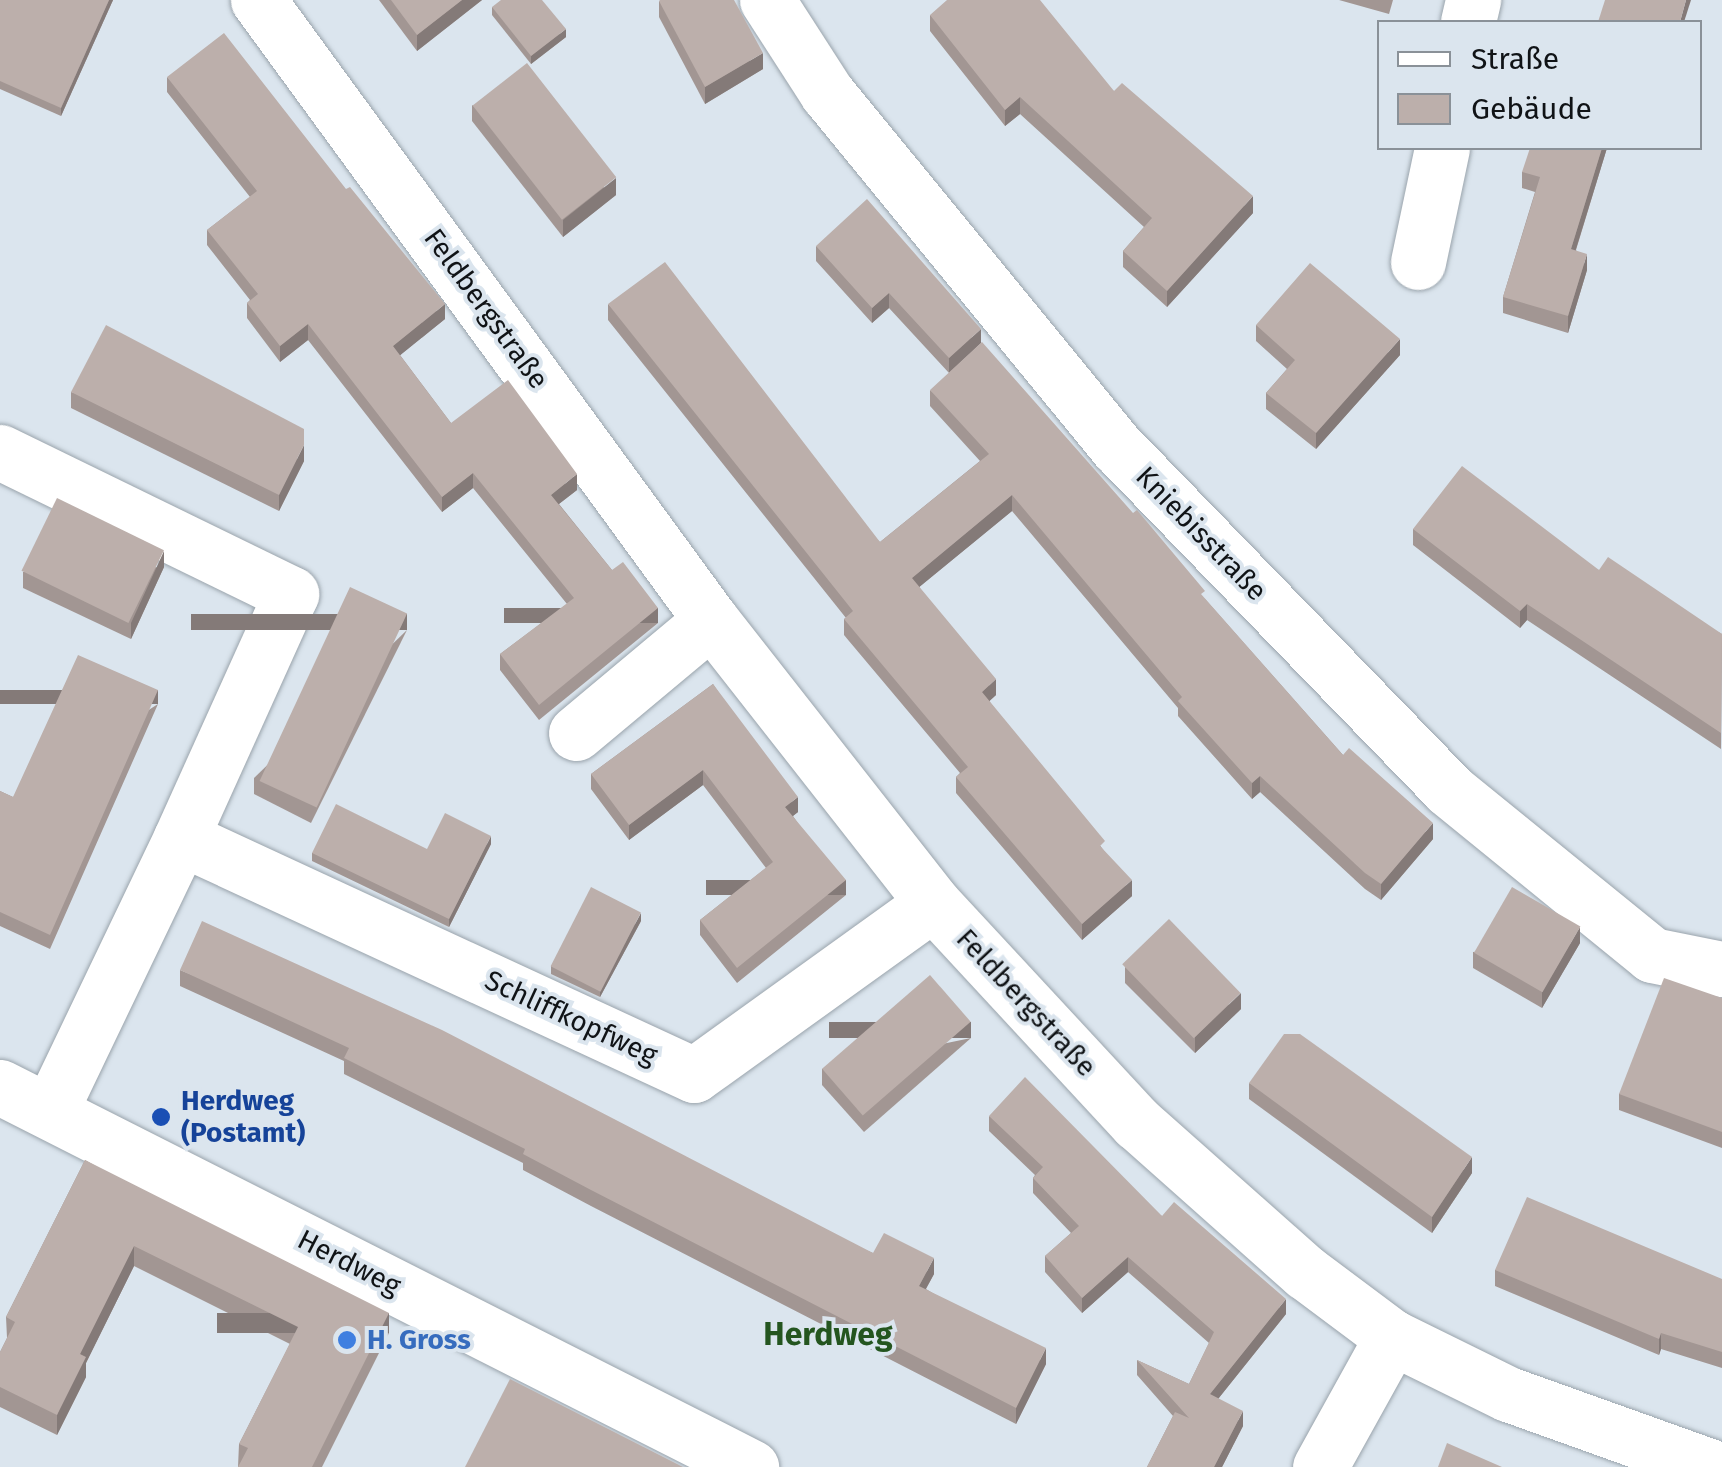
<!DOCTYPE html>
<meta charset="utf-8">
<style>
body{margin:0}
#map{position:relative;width:1722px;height:1467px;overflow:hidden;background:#dbe5ee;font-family:"Fira Sans",sans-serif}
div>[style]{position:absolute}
.roads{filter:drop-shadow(0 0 2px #9aa4ac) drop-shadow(0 0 2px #9aa4ac)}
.minor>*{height:55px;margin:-27.5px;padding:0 27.5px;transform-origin:27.5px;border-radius:27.5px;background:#fff}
.wall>*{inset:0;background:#a29693}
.shaded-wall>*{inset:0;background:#847a78;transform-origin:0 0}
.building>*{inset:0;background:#bcafab;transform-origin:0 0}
.dots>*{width:28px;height:28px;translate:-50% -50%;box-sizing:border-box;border:5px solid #dbe5ee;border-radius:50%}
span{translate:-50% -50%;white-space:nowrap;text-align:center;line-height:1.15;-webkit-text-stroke:8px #dbe5ee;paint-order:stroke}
.street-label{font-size:28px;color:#101316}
.transit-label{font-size:28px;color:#164399;font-weight:700}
.left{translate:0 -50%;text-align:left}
.shop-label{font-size:28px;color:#366cbe;font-weight:700}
.quarter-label{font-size:32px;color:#24551f;font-weight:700}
.legend{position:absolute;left:1377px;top:20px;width:325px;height:130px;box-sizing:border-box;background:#dbe5ee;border:2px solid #8a9198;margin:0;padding:12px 18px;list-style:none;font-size:30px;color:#101316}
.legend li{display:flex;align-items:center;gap:20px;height:50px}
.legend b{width:50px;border:2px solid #8a9198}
</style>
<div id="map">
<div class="roads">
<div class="minor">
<i style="left:258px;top:0;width:768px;rotate:53.85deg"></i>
<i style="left:711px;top:620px;width:360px;rotate:51.9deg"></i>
<i style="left:933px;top:903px;width:300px;rotate:47.2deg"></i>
<i style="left:1137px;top:1123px;width:225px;rotate:41.6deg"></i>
<i style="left:1305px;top:1272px;width:109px;rotate:36.8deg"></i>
<i style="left:767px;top:0;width:111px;rotate:57.2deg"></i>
<i style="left:827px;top:93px;width:459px;rotate:50.7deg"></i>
<i style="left:1118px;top:448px;width:475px;rotate:45.9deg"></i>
<i style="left:1448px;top:789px;width:263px;rotate:39.1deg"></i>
<i style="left:1652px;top:955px;width:71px;rotate:11.3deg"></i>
<i style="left:1468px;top:22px;width:23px;rotate:-77deg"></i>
<i style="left:1418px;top:262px;width:116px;rotate:-78.1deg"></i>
<i style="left:0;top:452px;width:324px;rotate:26deg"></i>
<i style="left:291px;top:594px;width:268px;rotate:114.3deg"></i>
<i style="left:181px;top:838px;width:303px;rotate:115.6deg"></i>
<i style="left:576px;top:733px;width:176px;rotate:-39.9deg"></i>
<i style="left:181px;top:838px;width:565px;rotate:24.8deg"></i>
<i style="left:694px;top:1075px;width:294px;rotate:-35.7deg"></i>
<i style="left:0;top:1087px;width:842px;rotate:26.84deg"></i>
<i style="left:1320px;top:1467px;width:149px;rotate:-61deg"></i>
<i style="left:1392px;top:1337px;width:129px;rotate:26.2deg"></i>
<i style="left:1508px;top:1394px;width:217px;rotate:19.7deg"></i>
</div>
</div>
<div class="wall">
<i style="clip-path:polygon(0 0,113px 0,61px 116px,0 89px)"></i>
<i style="clip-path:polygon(379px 0,482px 0,417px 51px)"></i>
<i style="clip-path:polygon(1339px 0,1393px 0,1389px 14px)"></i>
<i style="clip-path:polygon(659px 1px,763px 69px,705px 104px,659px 17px)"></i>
<i style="clip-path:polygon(492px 7px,566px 37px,531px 64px,492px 15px)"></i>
<i style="clip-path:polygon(930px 15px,1114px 91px,1253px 213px,1167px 307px,1123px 267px,1123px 251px,1144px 227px,1020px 114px,1005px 126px,930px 31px)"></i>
<i style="clip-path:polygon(167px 77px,445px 319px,400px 355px,451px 423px,577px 490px,559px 504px,612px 570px,658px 623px,539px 720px,500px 670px,500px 654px,567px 604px,473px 488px,442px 512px,308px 340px,280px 362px,247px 318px,247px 303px,250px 300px,207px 245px,207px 230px,250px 197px,167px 92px)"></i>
<i style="clip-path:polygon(472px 105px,616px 195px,563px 237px,472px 121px)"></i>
<i style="clip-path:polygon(1607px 148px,1576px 250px,1587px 270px,1568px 333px,1503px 313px,1503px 297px,1535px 192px,1522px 188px,1522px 172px)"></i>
<i style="clip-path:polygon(816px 246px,981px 343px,949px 373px,889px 308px,872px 323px,816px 261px)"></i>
<i style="clip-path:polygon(608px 304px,880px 542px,980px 461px,930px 406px,930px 390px,1205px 599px,1343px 755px,1433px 839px,1381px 900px,1365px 889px,1260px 792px,1252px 799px,1178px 716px,1178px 708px,1012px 511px,919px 587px,996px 695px,989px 701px,1105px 852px,1132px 896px,1082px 940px,956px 793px,956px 777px,960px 773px,844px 635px,844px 619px,846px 618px,608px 320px)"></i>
<i style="clip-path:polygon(1256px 325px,1400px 355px,1316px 449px,1266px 409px,1266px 393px,1287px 369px,1256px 341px)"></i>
<i style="clip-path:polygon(71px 392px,304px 461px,279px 511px,71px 408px)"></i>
<i style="clip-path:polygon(1413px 529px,1599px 570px,1722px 634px,1721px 749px,1527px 620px,1520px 628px,1413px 545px)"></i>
<i style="clip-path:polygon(164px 567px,131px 639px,23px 588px,23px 572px)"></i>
<i style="clip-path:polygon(407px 630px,311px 823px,254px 794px,254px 778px)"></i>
<i style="clip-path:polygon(713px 684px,798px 812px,793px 816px,846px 895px,737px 983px,700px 935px,700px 920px,766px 868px,703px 785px,629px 840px,591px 789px,591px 774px)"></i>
<i style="clip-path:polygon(158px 704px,50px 949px,0 926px,0 791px,13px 797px)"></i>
<i style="clip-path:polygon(491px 844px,449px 927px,312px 861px,312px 853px,427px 849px)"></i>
<i style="clip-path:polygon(641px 921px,600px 997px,551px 974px,551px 966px)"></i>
<i style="clip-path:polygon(1580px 943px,1542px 1008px,1473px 968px,1473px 952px)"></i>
<i style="clip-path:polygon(1125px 967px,1241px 1009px,1195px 1053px,1125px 983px)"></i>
<i style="clip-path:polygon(180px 970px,873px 1253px,934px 1274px,926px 1289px,1046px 1364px,1016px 1424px,591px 1206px,523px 1170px,523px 1163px,344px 1074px,344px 1061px,180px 986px)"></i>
<i style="clip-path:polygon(1722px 998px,1722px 1148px,1619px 1110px,1619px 1094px)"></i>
<i style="clip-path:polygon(971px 1038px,864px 1132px,822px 1085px,822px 1069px)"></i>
<i style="clip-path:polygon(1249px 1083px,1472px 1173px,1432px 1233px,1249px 1099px)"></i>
<i style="clip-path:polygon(989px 1116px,1162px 1216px,1286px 1314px,1218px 1399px,1243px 1426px,1222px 1467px,1147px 1467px,1173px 1416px,1137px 1375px,1137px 1360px,1189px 1384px,1209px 1343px,1128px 1272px,1082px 1313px,1045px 1272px,1045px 1256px,1071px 1233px,1033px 1193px,1033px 1178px,1035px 1175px,989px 1131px)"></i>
<i style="clip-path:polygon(85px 1160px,389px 1333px,322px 1467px,238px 1467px,239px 1444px,290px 1344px,134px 1266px,86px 1363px,86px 1377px,57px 1435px,0 1407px,0 1352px,7px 1338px,6px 1317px)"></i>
<i style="clip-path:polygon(1495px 1270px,1722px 1279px,1722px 1368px,1661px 1349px,1659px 1355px,1495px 1286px)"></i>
</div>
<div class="shaded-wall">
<i style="clip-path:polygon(109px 0,113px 0,61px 116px,61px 108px)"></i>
<i style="clip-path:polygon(462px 0,482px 0,417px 51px,417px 35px)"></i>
<i style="clip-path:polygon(1686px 0,1691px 0,1684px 22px,1680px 22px)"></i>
<i style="clip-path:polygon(566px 29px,566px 37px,531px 64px,531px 56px)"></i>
<i style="clip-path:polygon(763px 53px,763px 69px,705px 104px,705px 87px)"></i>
<i style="clip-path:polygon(1020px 97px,1020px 114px,1005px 126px,1005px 110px)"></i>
<i style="clip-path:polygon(1602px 148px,1607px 148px,1571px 265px,1571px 249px)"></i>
<i style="clip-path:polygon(616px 178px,616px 195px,563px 237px,563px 220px)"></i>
<i style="clip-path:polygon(1253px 196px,1253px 213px,1167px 307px,1167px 291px)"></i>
<i style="clip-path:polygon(1587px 254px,1587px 270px,1568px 333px,1568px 316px)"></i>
<i style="clip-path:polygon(889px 293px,889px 308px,872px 323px,872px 308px)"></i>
<i style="clip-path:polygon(445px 304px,445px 319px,393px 361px,393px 346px)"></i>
<i style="clip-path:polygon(308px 324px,308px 340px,280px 362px,280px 346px)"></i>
<i style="clip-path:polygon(981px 329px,981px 343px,949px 373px,949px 358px)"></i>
<i style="clip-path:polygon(1400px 339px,1400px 355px,1316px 449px,1316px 433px)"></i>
<i style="clip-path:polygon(304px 445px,304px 461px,279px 511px,279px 495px)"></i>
<i style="clip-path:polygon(473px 473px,473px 488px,442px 512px,442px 497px)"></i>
<i style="clip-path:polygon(577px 474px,577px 490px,551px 510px,551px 495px)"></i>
<i style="clip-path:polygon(1012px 495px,1012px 511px,912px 593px,912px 578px)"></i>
<i style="clip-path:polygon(164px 551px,164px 567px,131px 639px,131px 623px)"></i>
<i style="clip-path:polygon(1527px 604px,1527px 620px,1520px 628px,1520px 611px)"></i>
<i style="left:658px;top:608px;width:15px;height:154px;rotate:90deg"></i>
<i style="left:407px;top:614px;width:16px;height:216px;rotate:90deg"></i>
<i style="clip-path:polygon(996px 679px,996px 695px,982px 708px,982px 692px)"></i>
<i style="left:158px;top:690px;width:14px;height:268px;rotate:90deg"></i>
<i style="clip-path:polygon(703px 770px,703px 785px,629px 840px,629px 825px)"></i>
<i style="clip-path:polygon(1260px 776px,1260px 792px,1252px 799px,1252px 783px)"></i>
<i style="clip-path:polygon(798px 797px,798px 812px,785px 822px,785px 807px)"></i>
<i style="clip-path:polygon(1433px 823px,1433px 839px,1381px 900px,1381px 884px)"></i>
<i style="clip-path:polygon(491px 836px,491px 844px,449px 927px,449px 919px)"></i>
<i style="left:846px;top:880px;width:15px;height:140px;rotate:90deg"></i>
<i style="clip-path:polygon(1132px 880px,1132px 896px,1082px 940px,1082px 924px)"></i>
<i style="clip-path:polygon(641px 913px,641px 921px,600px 997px,600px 989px)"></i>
<i style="clip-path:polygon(1580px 927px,1580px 943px,1542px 1008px,1542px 992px)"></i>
<i style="clip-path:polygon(1241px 993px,1241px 1009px,1195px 1053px,1195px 1037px)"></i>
<i style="left:971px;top:1022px;width:16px;height:142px;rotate:90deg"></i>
<i style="clip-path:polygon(1472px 1157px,1472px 1173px,1432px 1233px,1432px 1217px)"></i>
<i style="clip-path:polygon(134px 1246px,134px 1266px,86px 1363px,86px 1377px,57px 1435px,57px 1415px,80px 1354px)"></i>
<i style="clip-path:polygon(1128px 1257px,1128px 1272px,1082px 1313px,1082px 1298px)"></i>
<i style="clip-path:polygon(934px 1258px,934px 1274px,919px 1301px,919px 1286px)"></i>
<i style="clip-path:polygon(1286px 1299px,1286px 1314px,1210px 1409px,1210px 1394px)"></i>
<i style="left:389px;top:1313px;width:20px;height:172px;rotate:90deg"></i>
<i style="clip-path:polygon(1661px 1333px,1661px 1349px,1659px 1355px,1659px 1339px)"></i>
<i style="clip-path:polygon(1046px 1348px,1046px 1364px,1016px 1424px,1016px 1408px)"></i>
<i style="clip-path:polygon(1243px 1411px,1243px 1426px,1222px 1467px,1214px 1467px)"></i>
</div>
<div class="building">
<i style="clip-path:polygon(0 0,109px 0,61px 108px,0 81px)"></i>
<i style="clip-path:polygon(391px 0,462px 0,417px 35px)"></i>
<i style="clip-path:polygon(501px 0,542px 0,566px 29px,531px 56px,492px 7px)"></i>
<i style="clip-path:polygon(660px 0,734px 0,763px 53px,705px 87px,659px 1px)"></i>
<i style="clip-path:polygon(947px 0,1040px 0,1114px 91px,1122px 83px,1253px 196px,1167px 291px,1123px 251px,1152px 218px,1020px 97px,1005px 110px,930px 15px)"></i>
<i style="clip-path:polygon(1605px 0,1686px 0,1680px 22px,1598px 22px)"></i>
<i style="clip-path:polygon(224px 33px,346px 189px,350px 187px,445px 304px,393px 346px,451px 423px,508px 380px,577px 474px,551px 495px,612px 570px,623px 562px,658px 608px,539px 705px,500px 654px,574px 598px,473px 473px,442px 497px,308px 324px,280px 346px,247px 303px,258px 294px,207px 230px,257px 191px,167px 77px)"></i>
<i style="left:527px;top:63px;width:145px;height:69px;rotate:52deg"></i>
<i style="clip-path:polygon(1530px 148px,1602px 148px,1571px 249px,1587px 254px,1568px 316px,1503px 297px,1540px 177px,1522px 172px)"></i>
<i style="clip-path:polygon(867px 199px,981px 329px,949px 358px,889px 293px,872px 308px,816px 246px)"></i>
<i style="clip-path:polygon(665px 262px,880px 542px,989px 454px,930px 390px,982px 342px,1133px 513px,1137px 510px,1205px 591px,1201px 594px,1343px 755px,1349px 748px,1433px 823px,1381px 884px,1365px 873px,1260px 776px,1252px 783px,1178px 701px,1182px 697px,1012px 495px,912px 578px,996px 679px,982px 692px,1105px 841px,1100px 846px,1132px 880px,1082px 924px,956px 777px,968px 767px,844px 619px,853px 611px,608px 304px)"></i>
<i style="clip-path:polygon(1310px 263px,1400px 339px,1316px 433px,1266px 393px,1295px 360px,1256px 325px)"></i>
<i style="clip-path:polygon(106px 325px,304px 429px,304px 445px,279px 495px,71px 392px)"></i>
<i style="clip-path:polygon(1462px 466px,1599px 570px,1608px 557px,1722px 634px,1721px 733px,1527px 604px,1520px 611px,1413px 529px)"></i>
<i style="left:57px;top:498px;width:119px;height:81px;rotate:26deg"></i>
<i style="left:350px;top:587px;width:63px;height:214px;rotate:25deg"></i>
<i style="clip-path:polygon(78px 655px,158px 690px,50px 935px,0 912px,0 791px,13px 797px)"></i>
<i style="clip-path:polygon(713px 684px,798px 797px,785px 807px,846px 880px,737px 968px,700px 920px,773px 862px,703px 770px,629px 825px,591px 774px)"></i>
<i style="clip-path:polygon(336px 804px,427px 849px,445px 813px,491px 836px,449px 919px,312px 853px)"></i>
<i style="left:591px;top:887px;width:56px;height:89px;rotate:27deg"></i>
<i style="left:1512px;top:887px;width:79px;height:76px;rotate:30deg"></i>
<i style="left:1169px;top:919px;width:103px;height:65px;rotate:46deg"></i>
<i style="clip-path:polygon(202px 921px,442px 1030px,873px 1253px,884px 1233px,934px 1258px,919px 1286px,1046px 1348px,1016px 1408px,591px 1190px,523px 1154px,525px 1149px,344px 1058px,349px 1048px,180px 970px)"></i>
<i style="left:930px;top:975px;width:62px;height:143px;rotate:49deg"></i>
<i style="clip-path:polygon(1664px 978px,1722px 998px,1722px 1132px,1619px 1094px)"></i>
<i style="clip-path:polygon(1284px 1034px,1300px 1034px,1472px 1157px,1432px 1217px,1249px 1083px)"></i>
<i style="clip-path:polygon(1025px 1077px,1162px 1216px,1174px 1202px,1286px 1299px,1210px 1394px,1243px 1411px,1214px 1467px,1147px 1467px,1175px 1412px,1189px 1418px,1137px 1360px,1189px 1384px,1214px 1332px,1128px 1257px,1082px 1298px,1045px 1256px,1079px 1226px,1033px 1178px,1043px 1167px,989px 1116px)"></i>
<i style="clip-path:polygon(85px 1160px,389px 1313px,312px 1467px,238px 1467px,248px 1448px,239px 1444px,298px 1327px,134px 1246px,80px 1354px,86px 1357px,57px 1415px,0 1387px,0 1352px,15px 1322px,6px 1317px)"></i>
<i style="clip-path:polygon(1527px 1197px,1722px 1279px,1722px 1352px,1661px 1333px,1659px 1339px,1495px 1270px)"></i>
<i style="clip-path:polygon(510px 1379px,683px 1467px,465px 1467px)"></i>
<i style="clip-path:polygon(1447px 1443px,1502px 1467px,1438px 1467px)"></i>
</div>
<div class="dots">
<i style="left:161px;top:1117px;background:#1a4fb4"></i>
<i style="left:347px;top:1340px;background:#3f7fe0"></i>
</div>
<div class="street-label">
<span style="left:486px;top:309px;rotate:54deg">Feldbergstraße</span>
<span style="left:1201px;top:534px;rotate:46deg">Kniebisstraße</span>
<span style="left:1026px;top:1003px;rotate:47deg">Feldbergstraße</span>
<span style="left:571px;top:1018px;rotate:25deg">Schliffkopfweg</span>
<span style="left:349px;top:1263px;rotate:27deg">Herdweg</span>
</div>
<div class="transit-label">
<span class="left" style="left:181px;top:1117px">Herdweg<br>(Postamt)</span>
</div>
<div class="shop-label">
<span class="left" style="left:367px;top:1340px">H. Gross</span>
</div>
<div class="quarter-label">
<span style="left:828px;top:1334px">Herdweg</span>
</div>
<ul class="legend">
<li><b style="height:12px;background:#fff"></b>Straße</li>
<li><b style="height:28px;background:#bcafab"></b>Gebäude</li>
</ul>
</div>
